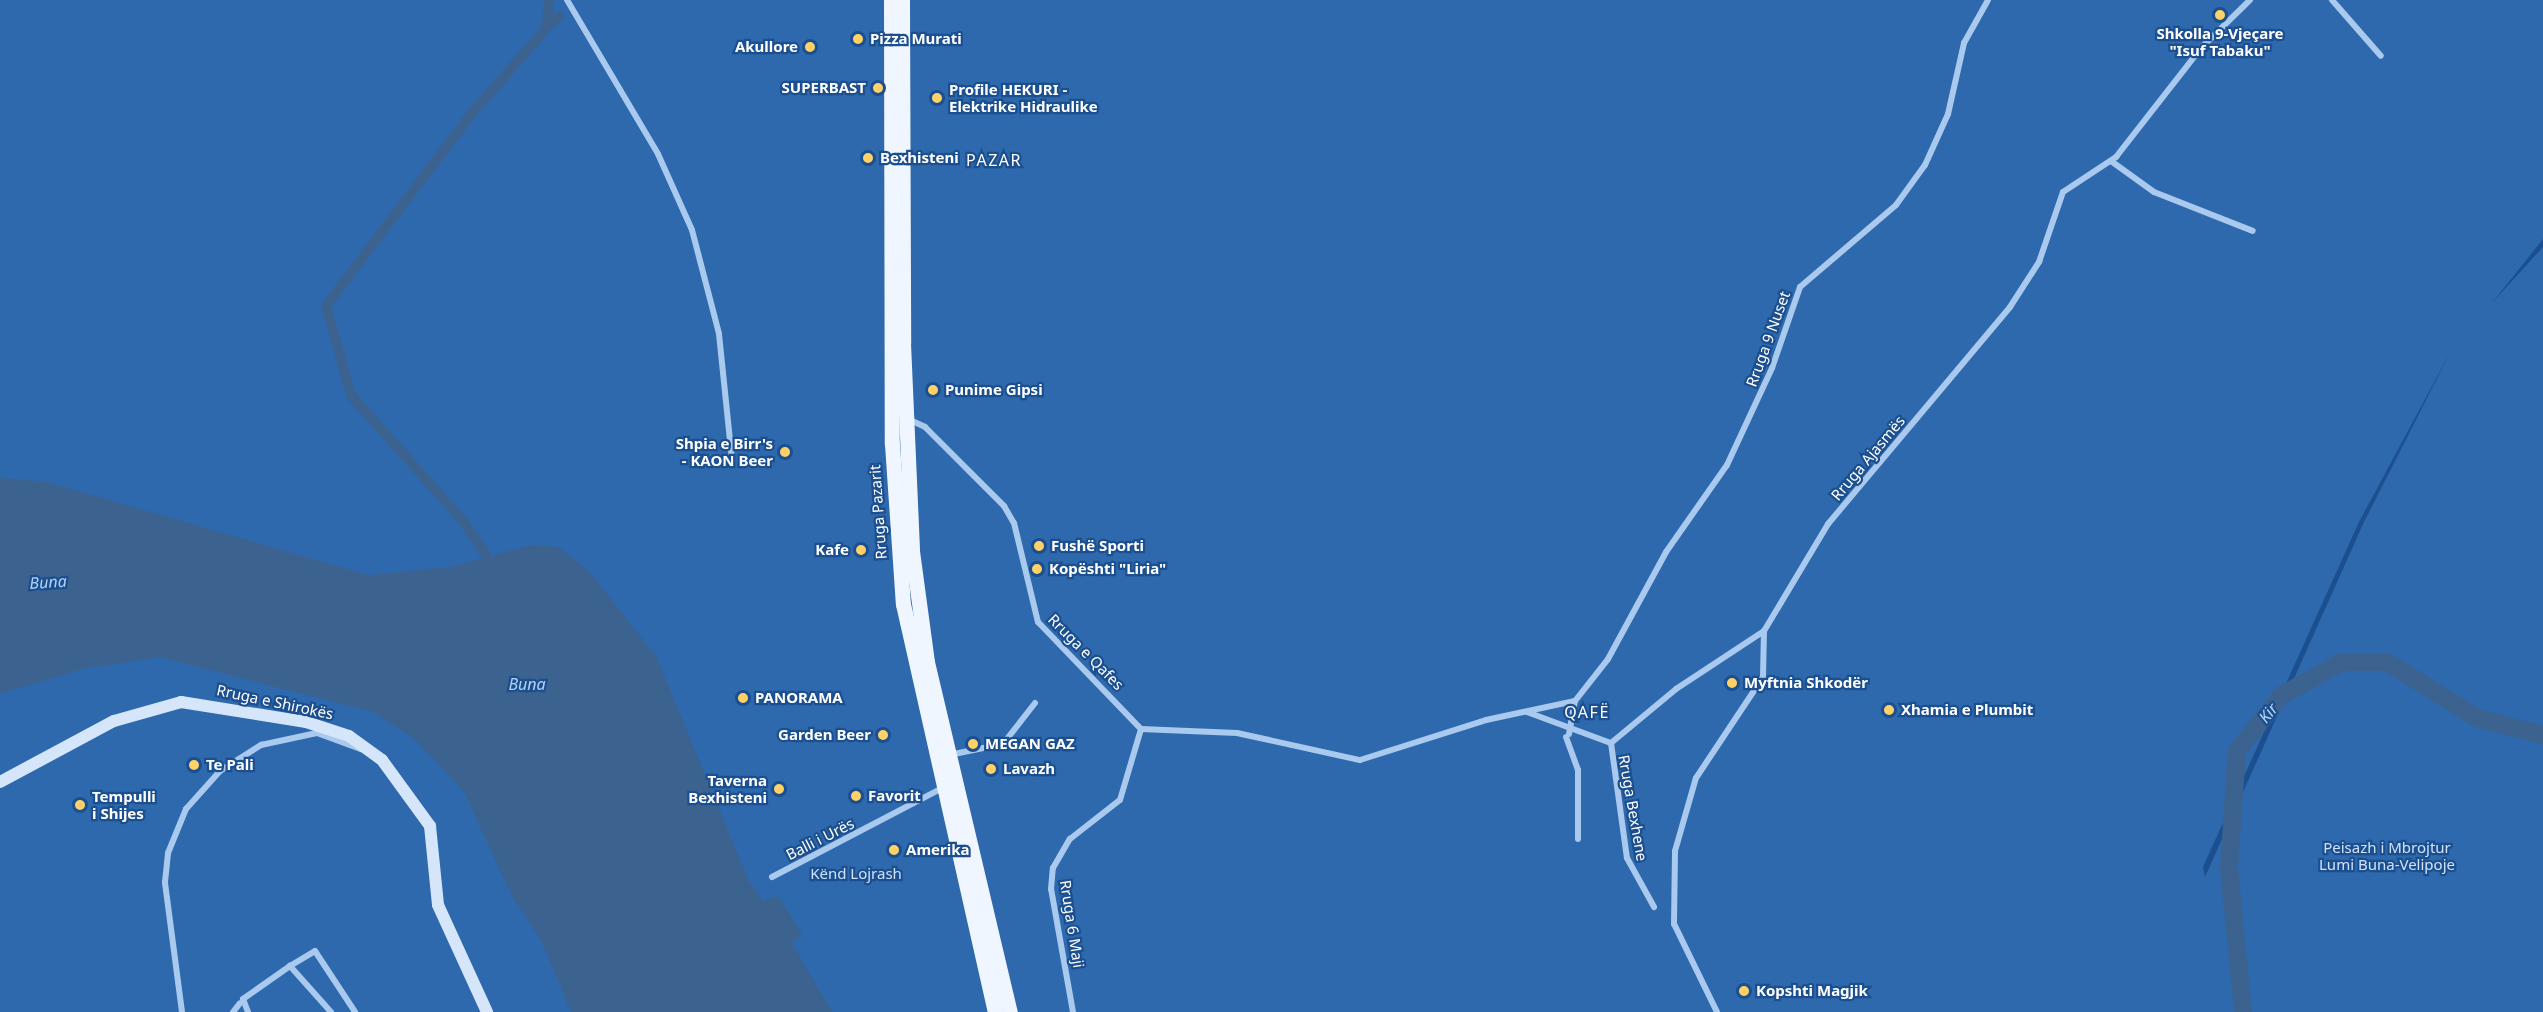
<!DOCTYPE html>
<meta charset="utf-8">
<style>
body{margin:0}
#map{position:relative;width:2543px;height:1012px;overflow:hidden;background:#1b4f8f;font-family:"Noto Sans",sans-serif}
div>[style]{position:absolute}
.green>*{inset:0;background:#2e69ad}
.water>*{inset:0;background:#3c6290}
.canal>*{height:10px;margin:-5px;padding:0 5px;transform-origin:5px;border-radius:5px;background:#3c6290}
.river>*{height:18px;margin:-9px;padding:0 9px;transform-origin:9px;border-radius:9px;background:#3c6290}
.minor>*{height:6px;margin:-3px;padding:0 3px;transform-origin:3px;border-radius:3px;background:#a9c9ee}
.secondary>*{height:12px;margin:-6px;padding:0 6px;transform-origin:6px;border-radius:6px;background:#d6e6fa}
.primary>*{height:15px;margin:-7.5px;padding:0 7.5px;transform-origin:7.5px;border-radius:7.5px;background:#f0f6ff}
.dots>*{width:16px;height:16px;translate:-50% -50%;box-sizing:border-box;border:3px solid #1b4f8f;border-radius:50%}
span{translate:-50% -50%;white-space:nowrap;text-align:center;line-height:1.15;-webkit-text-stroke:4.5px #1b4f8f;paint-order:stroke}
.poi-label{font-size:15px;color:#fff;font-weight:700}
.left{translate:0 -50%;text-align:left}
.right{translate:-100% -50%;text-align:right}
.street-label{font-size:15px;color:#fff}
.park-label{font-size:15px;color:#cfe3fa}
.neighbourhood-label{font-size:16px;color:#fff;letter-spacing:1.5px}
.water-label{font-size:16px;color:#b5d3f5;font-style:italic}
</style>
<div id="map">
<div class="green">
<i style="clip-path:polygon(evenodd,0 0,2543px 0,2543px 239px,2492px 303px,2543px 247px,2543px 1012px,0 1012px,0 0,2451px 351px,2364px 522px,2205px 877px,2203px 867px,2359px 522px,2451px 351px)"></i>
</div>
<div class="water">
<i style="clip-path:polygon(0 478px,47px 482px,368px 575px,450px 567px,531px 545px,558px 547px,587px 569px,656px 656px,749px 881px,763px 901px,778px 896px,802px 934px,792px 943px,832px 1012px,571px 1012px,541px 940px,512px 896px,464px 792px,415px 739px,373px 712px,160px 657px,82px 669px,0 694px)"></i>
</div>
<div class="canal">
<i style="left:547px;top:26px;width:15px;rotate:-37deg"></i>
<i style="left:486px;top:555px;width:40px;rotate:-124deg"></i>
<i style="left:464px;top:522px;width:170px;rotate:-131.7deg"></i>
<i style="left:351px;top:395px;width:92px;rotate:-105.7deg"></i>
<i style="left:326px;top:306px;width:242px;rotate:-52.9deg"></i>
<i style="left:472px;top:113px;width:103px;rotate:-48.6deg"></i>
<i style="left:540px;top:36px;width:12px;rotate:-55deg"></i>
<i style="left:547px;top:26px;width:26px;rotate:-86deg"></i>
</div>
<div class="river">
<i style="left:2243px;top:1012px;width:147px;rotate:-95.5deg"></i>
<i style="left:2229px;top:866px;width:115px;rotate:-86deg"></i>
<i style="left:2237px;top:751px;width:72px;rotate:-51.2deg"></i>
<i style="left:2282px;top:695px;width:68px;rotate:-28.8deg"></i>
<i style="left:2342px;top:662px;width:45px"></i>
<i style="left:2387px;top:662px;width:106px;rotate:31.9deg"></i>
<i style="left:2477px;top:718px;width:68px;rotate:14.4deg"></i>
</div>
<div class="minor">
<i style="left:567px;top:0;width:179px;rotate:59.4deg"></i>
<i style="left:658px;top:154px;width:83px;rotate:65.9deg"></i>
<i style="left:692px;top:230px;width:107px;rotate:75.4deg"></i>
<i style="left:719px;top:334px;width:126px;rotate:84.1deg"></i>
<i style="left:2332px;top:0;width:74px;rotate:48.8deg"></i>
<i style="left:2111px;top:161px;width:53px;rotate:35.8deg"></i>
<i style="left:2154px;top:192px;width:106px;rotate:21.5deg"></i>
<i style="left:908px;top:419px;width:19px;rotate:25deg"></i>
<i style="left:925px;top:427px;width:112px;rotate:45deg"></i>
<i style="left:1004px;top:506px;width:20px;rotate:60deg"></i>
<i style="left:1014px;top:523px;width:102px;rotate:76.4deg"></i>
<i style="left:1038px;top:622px;width:149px;rotate:46.1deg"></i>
<i style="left:1141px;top:729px;width:96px;rotate:2.4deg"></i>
<i style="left:1237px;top:733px;width:126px;rotate:12.4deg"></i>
<i style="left:1360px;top:760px;width:132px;rotate:-17.6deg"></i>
<i style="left:1486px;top:720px;width:91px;rotate:-12.1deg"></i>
<i style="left:1575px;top:701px;width:53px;rotate:-51.8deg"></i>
<i style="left:1608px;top:659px;width:122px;rotate:-61.5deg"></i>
<i style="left:1666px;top:552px;width:106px;rotate:-55deg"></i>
<i style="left:1727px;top:465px;width:107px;rotate:-65.1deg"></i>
<i style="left:1772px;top:368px;width:86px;rotate:-70.9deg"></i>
<i style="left:1800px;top:287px;width:126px;rotate:-40.5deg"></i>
<i style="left:1896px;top:205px;width:49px;rotate:-54.1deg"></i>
<i style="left:1925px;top:165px;width:56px;rotate:-65.7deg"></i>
<i style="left:1948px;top:114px;width:73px;rotate:-77.3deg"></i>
<i style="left:1964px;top:43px;width:49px;rotate:-60.8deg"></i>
<i style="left:1527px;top:712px;width:90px;rotate:20.3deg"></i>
<i style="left:1569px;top:734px;width:34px;rotate:-80deg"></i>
<i style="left:1566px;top:737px;width:35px;rotate:70deg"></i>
<i style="left:1578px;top:770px;width:69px;rotate:90deg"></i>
<i style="left:1611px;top:743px;width:85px;rotate:-39.7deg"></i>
<i style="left:1676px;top:689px;width:105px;rotate:-33.4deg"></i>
<i style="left:1764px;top:631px;width:125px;rotate:-59.1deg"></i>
<i style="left:1828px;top:524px;width:283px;rotate:-50deg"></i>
<i style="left:2010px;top:307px;width:54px;rotate:-57.2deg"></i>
<i style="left:2039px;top:262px;width:74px;rotate:-71.1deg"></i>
<i style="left:2063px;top:192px;width:64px;rotate:-33.4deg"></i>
<i style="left:2116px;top:157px;width:140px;rotate:-52deg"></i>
<i style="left:2202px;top:47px;width:67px;rotate:-44.4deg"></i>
<i style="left:1611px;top:743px;width:116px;rotate:82.1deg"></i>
<i style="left:1627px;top:858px;width:56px;rotate:61.1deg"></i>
<i style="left:949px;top:755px;width:55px;rotate:-11.5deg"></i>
<i style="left:1003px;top:744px;width:52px;rotate:-52deg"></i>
<i style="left:772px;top:877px;width:192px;rotate:-27.6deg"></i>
<i style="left:182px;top:1012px;width:131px;rotate:-97.5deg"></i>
<i style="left:165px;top:882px;width:29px;rotate:-84deg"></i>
<i style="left:168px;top:853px;width:48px;rotate:-67.8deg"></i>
<i style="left:186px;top:809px;width:51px;rotate:-48.2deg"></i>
<i style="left:220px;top:771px;width:49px;rotate:-32.4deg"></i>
<i style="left:261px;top:745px;width:57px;rotate:-12.1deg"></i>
<i style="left:317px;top:733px;width:47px;rotate:20deg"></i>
<i style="left:233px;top:1012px;width:11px;rotate:-52deg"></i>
<i style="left:248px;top:1012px;width:14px;rotate:-111deg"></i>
<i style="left:243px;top:999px;width:57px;rotate:-35.1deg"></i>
<i style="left:331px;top:1012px;width:62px;rotate:-131.7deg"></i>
<i style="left:290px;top:966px;width:29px;rotate:-31deg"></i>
<i style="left:315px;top:951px;width:73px;rotate:56.7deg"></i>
<i style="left:1073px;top:1012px;width:125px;rotate:-100.1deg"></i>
<i style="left:1051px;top:889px;width:21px;rotate:-85deg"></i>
<i style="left:1053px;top:868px;width:34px;rotate:-60deg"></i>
<i style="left:1070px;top:839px;width:63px;rotate:-38deg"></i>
<i style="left:1120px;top:800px;width:74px;rotate:-73.5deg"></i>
<i style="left:1717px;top:1012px;width:98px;rotate:-116deg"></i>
<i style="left:1674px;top:924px;width:73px;rotate:-89.2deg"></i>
<i style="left:1675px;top:851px;width:76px;rotate:-74deg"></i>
<i style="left:1696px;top:778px;width:121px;rotate:-56.4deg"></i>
<i style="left:1763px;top:677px;width:46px;rotate:-88.8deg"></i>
</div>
<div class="secondary">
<i style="left:0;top:782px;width:129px;rotate:-28.2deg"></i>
<i style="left:114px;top:721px;width:70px;rotate:-15.8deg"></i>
<i style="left:181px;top:702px;width:127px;rotate:9.1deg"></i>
<i style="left:306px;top:722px;width:45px;rotate:18deg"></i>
<i style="left:349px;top:736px;width:41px;rotate:36deg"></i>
<i style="left:382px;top:760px;width:82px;rotate:54deg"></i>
<i style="left:430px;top:826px;width:79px;rotate:84.2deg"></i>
<i style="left:438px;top:905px;width:118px;rotate:65.4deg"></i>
</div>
<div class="primary">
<i style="left:891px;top:0;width:444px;rotate:89.9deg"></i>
<i style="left:892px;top:444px;width:160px;rotate:86.1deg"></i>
<i style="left:903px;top:604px;width:418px;rotate:77.3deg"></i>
<i style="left:902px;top:0;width:343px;rotate:89.8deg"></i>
<i style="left:903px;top:343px;width:208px;rotate:87.5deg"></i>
<i style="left:912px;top:551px;width:112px;rotate:82.3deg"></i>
<i style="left:927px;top:662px;width:360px;rotate:76.7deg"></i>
</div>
<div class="dots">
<i style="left:2220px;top:15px;background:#ffd166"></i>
<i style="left:858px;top:39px;background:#ffd166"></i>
<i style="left:810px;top:47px;background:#ffd166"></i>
<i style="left:878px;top:88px;background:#ffd166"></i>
<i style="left:937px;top:98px;background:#ffd166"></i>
<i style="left:868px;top:158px;background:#ffd166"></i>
<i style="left:933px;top:390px;background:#ffd166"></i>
<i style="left:785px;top:452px;background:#ffd166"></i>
<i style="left:1039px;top:546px;background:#ffd166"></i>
<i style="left:861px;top:550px;background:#ffd166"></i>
<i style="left:1037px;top:569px;background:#ffd166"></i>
<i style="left:1732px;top:683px;background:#ffd166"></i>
<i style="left:743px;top:698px;background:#ffd166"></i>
<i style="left:1889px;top:710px;background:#ffd166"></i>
<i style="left:883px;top:735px;background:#ffd166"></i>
<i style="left:973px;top:744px;background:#ffd166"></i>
<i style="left:194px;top:765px;background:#ffd166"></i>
<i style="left:991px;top:769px;background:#ffd166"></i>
<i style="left:779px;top:789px;background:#ffd166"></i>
<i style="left:856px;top:796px;background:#ffd166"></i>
<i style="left:80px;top:805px;background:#ffd166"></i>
<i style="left:894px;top:850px;background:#ffd166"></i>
<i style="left:1744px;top:991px;background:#ffd166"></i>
</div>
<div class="poi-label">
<span style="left:2220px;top:42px">Shkolla 9-Vjeçare<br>"Isuf Tabaku"</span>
<span class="left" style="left:870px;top:39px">Pizza Murati</span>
<span class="right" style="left:798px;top:47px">Akullore</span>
<span class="right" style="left:866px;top:88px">SUPERBAST</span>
<span class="left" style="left:949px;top:98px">Profile HEKURI -<br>Elektrike Hidraulike</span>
<span class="left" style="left:880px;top:158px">Bexhisteni</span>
<span class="left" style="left:945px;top:390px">Punime Gipsi</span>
<span class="right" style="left:773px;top:452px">Shpia e Birr's<br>- KAON Beer</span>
<span class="left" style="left:1051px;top:546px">Fushë Sporti</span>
<span class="right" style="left:849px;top:550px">Kafe</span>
<span class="left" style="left:1049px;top:569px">Kopështi "Liria"</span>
<span class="left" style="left:1744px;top:683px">Myftnia Shkodër</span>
<span class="left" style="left:755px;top:698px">PANORAMA</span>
<span class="left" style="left:1901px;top:710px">Xhamia e Plumbit</span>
<span class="right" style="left:871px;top:735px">Garden Beer</span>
<span class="left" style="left:985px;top:744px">MEGAN GAZ</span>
<span class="left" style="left:206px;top:765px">Te Pali</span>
<span class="left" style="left:1003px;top:769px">Lavazh</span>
<span class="right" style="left:767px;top:789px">Taverna<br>Bexhisteni</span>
<span class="left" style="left:92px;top:805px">Tempulli<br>i Shijes</span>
<span class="left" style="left:868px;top:796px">Favorit</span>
<span class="left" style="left:906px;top:850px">Amerika</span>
<span class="left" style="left:1756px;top:991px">Kopshti Magjik</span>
</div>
<div class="street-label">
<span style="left:1768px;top:339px;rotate:-70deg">Rruga 9 Nuset</span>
<span style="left:1868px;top:458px;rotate:-50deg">Rruga Ajasmës</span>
<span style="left:878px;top:512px;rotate:-94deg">Rruga Pazarit</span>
<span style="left:1086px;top:652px;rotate:45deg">Rruga e Qafes</span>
<span style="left:275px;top:702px;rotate:12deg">Rruga e Shirokës</span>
<span style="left:1633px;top:808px;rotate:80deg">Rruga Bexhene</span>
<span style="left:820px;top:839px;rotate:-27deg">Balli i Urës</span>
<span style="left:1072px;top:924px;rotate:81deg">Rruga 6 Maji</span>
</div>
<div class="park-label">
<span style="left:2387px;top:856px">Peisazh i Mbrojtur<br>Lumi Buna-Velipoje</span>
<span style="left:856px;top:874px">Kënd Lojrash</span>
</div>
<div class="neighbourhood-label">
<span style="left:994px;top:160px">PAZAR</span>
<span style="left:1587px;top:712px">QAFË</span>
</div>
<div class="water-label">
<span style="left:48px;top:582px;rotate:-4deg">Buna</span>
<span style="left:527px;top:684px">Buna</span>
<span style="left:2268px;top:713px;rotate:-51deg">Kir</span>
</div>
</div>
